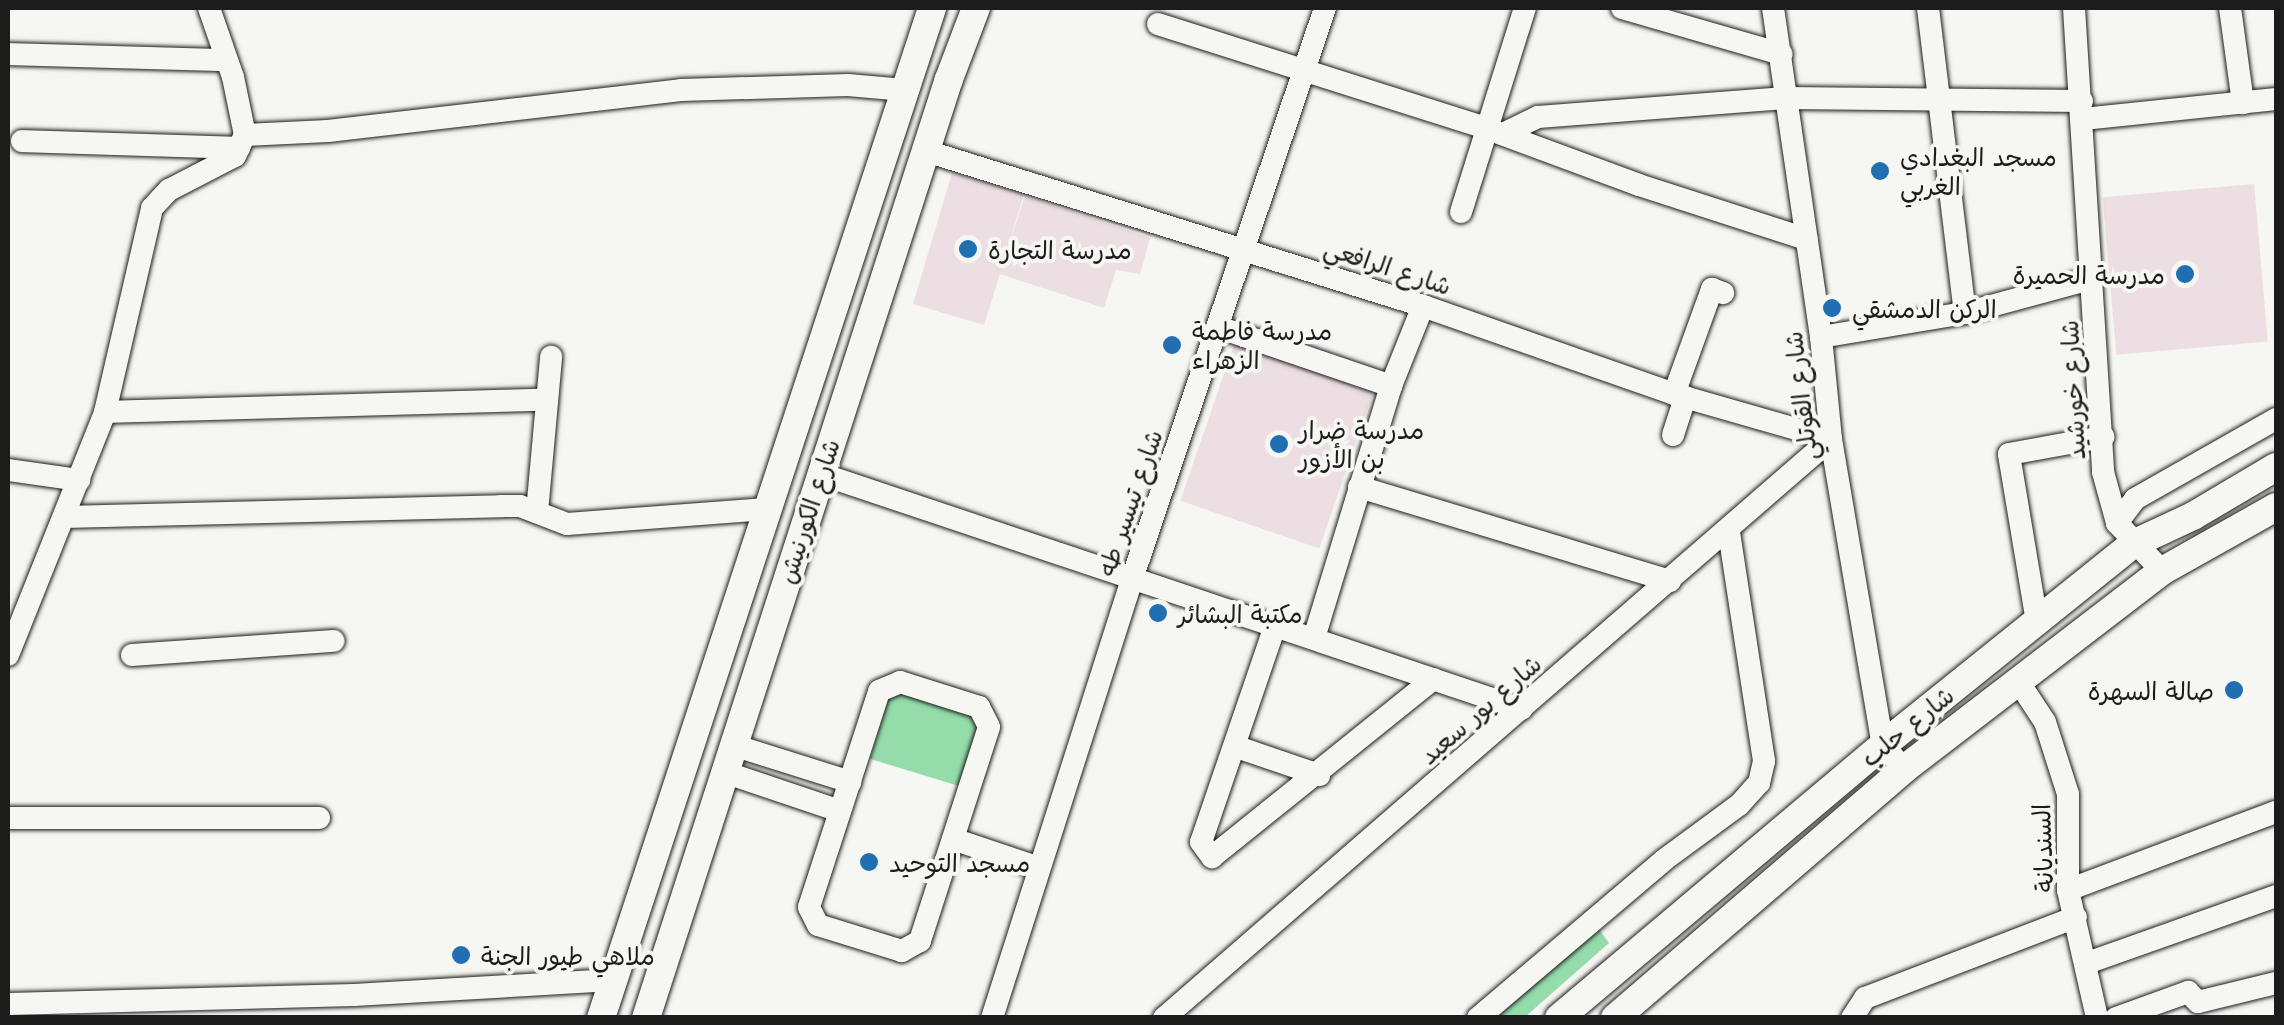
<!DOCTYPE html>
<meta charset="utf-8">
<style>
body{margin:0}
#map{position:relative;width:2284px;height:1025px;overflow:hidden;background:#f6f6f2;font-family:"Playpen Sans","Playpen Sans Arabic",sans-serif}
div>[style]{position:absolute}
.built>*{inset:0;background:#eddee4;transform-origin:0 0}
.green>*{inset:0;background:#95dcab;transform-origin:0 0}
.roads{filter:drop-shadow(0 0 2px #1c1c1c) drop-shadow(0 0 2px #1c1c1c)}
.minor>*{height:22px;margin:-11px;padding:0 11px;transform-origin:11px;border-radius:11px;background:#f6f6f2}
.major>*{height:28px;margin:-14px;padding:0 14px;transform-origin:14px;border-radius:14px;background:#f6f6f2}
.dots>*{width:28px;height:28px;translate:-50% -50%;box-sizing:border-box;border:5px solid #f6f6f2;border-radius:50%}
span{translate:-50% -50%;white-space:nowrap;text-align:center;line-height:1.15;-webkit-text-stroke:8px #f6f6f2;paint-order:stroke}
.poi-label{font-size:25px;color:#1c1c1c}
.left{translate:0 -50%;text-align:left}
.right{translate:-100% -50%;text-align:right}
.street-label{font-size:25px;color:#1c1c1c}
.frame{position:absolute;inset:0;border:10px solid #1c1c1c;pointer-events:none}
</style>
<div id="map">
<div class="built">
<i style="clip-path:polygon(952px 173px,1024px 194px,1006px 253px,1025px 196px,1150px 238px,1140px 274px,1116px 270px,1104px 308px,1000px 274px,984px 325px,913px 304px)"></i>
<i style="left:2254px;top:184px;width:158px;height:152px;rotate:85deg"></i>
<i style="left:1236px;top:339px;width:147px;height:171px;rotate:19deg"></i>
</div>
<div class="green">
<i style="left:891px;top:690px;width:94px;height:72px;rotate:17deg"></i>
<i style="clip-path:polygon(1596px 925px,1609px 943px,1525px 1017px,1492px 1018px)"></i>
</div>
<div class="roads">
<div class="minor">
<i style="left:1622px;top:8px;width:166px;rotate:16.1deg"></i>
<i style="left:1773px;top:8px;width:332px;rotate:81.7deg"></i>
<i style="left:1821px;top:337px;width:102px;rotate:84.4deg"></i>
<i style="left:1831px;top:439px;width:310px;rotate:80.4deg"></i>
<i style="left:1883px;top:745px;width:32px;rotate:49deg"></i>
<i style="left:1928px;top:8px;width:307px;rotate:83.1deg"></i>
<i style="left:2074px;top:8px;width:465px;rotate:86.4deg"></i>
<i style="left:2103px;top:472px;width:53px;rotate:74.6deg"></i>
<i style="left:2117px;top:523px;width:66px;rotate:46.8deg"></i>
<i style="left:2230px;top:8px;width:96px;rotate:82.2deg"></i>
<i style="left:1158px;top:24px;width:343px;rotate:17.6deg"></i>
<i style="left:1485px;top:128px;width:164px;rotate:20.3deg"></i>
<i style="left:1639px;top:185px;width:176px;rotate:17.9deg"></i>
<i style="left:8px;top:54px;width:218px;rotate:1.6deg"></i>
<i style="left:2083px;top:119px;width:194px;rotate:-5.9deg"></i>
<i style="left:1503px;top:134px;width:39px;rotate:-26deg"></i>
<i style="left:1538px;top:117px;width:248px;rotate:-4.4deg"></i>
<i style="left:1785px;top:98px;width:297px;rotate:0.6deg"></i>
<i style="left:245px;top:135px;width:83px;rotate:-2.8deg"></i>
<i style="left:328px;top:131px;width:355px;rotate:-6.6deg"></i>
<i style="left:681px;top:90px;width:167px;rotate:-1.7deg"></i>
<i style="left:848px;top:85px;width:57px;rotate:5deg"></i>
<i style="left:22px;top:141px;width:217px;rotate:1.8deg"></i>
<i style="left:926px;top:151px;width:521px;rotate:17.32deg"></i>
<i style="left:1423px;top:306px;width:266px;rotate:19.3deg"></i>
<i style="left:1674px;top:394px;width:163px;rotate:16deg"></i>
<i style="left:1461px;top:212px;width:214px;rotate:-72.6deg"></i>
<i style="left:1218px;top:327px;width:183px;rotate:18.8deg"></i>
<i style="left:1821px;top:337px;width:146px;rotate:-9.5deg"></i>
<i style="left:1965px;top:313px;width:134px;rotate:-15.2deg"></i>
<i style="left:1674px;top:394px;width:112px;rotate:-70.1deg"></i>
<i style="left:1712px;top:289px;width:12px;rotate:20deg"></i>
<i style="left:105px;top:412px;width:442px;rotate:-1.6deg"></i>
<i style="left:1673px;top:435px;width:40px;rotate:-72deg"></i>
<i style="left:8px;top:470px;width:72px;rotate:8deg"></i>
<i style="left:821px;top:474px;width:739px;rotate:18.53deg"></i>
<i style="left:1359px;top:487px;width:325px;rotate:16.8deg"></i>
<i style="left:537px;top:512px;width:156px;rotate:-84.8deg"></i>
<i style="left:64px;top:517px;width:437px;rotate:-1.4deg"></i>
<i style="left:501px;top:506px;width:19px"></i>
<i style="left:520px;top:506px;width:50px;rotate:21deg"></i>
<i style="left:567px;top:524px;width:200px;rotate:-4.3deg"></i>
<i style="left:2117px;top:523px;width:30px;rotate:-53deg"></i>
<i style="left:2135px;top:499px;width:162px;rotate:-29.6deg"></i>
<i style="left:2037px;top:622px;width:170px;rotate:-99.5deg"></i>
<i style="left:2009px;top:454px;width:96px;rotate:-10.3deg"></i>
<i style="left:1275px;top:626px;width:228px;rotate:108.9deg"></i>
<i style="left:1201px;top:842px;width:19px;rotate:54deg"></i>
<i style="left:1212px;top:857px;width:284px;rotate:-38.8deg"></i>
<i style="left:1314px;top:638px;width:264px;rotate:-73deg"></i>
<i style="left:1391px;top:386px;width:86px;rotate:-68.2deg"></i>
<i style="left:8px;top:655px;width:262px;rotate:-68.2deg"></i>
<i style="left:105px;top:412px;width:209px;rotate:-77deg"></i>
<i style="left:152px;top:208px;width:25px;rotate:-47deg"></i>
<i style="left:169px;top:190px;width:74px;rotate:-27.3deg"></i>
<i style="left:235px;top:156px;width:23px;rotate:-65deg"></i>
<i style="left:245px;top:135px;width:59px;rotate:-101.7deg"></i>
<i style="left:233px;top:77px;width:73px;rotate:-109.2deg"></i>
<i style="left:132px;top:655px;width:202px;rotate:-4deg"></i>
<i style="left:900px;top:682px;width:83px;rotate:17.6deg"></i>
<i style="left:979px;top:707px;width:22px;rotate:63deg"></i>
<i style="left:989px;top:727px;width:225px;rotate:107.9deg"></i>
<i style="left:920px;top:941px;width:21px;rotate:151deg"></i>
<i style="left:902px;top:951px;width:88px;rotate:-162.8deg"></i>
<i style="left:818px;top:925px;width:20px;rotate:-117deg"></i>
<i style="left:809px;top:907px;width:227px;rotate:-72deg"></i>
<i style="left:879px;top:691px;width:23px;rotate:-23deg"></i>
<i style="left:2020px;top:684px;width:45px;rotate:56.7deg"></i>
<i style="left:2045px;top:722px;width:76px;rotate:72.3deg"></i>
<i style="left:2068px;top:794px;width:96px;rotate:90deg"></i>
<i style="left:2068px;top:890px;width:131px;rotate:77.2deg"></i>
<i style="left:736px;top:746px;width:120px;rotate:17.5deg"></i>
<i style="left:1237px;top:747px;width:87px;rotate:18.9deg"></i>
<i style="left:727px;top:773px;width:119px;rotate:18.6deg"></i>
<i style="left:8px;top:818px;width:311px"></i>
<i style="left:953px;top:839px;width:91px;rotate:18.6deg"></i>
<i style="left:2068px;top:890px;width:222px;rotate:-20.6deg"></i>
<i style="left:2087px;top:963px;width:201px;rotate:-19.5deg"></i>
<i style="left:8px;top:1004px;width:346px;rotate:-1.5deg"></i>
<i style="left:354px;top:995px;width:259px;rotate:-3.3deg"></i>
<i style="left:992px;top:1018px;width:464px;rotate:-72.3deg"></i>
<i style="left:1133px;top:576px;width:600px;rotate:-71.32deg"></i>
<i style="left:1164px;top:1018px;width:883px;rotate:-40.96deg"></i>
<i style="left:1478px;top:1018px;width:244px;rotate:-40.3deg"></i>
<i style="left:1664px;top:860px;width:93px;rotate:-36.3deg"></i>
<i style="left:1739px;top:805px;width:30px;rotate:-48deg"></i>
<i style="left:1759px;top:783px;width:23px;rotate:-77deg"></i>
<i style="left:1764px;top:761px;width:232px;rotate:-98.7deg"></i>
<i style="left:1852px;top:1018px;width:24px;rotate:-57deg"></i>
<i style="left:1865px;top:998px;width:226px;rotate:-21deg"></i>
<i style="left:2116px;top:1018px;width:77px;rotate:-19.9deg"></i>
<i style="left:2188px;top:992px;width:14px;rotate:45deg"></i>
<i style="left:2198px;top:1002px;width:80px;rotate:-13.7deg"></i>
</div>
<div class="major">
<i style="left:601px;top:1018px;width:1063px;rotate:-71.85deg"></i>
<i style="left:646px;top:1018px;width:987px;rotate:-72.12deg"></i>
<i style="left:949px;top:79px;width:76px;rotate:-69.2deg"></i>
<i style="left:1559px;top:1018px;width:424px;rotate:-40.1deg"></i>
<i style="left:1883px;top:745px;width:321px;rotate:-38.8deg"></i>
<i style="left:2133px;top:544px;width:66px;rotate:-25deg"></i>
<i style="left:2193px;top:516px;width:96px;rotate:-30.6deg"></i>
<i style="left:1615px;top:1018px;width:381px;rotate:-40.7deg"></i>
<i style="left:1904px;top:769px;width:325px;rotate:-37.5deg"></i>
<i style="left:2162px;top:571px;width:131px;rotate:-29.3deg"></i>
</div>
</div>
<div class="dots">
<i style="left:1880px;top:171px;background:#1f6fb2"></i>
<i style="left:968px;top:249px;background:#1f6fb2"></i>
<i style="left:2185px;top:274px;background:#1f6fb2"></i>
<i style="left:1832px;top:308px;background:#1f6fb2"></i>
<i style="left:1172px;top:345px;background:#1f6fb2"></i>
<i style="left:1279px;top:444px;background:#1f6fb2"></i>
<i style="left:1158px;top:613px;background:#1f6fb2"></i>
<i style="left:2234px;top:690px;background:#1f6fb2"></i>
<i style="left:869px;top:862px;background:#1f6fb2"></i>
<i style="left:461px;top:955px;background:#1f6fb2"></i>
</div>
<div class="poi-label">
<span class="left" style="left:1900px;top:171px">مسجد البغدادي<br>الغربي</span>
<span class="left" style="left:988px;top:249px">مدرسة التجارة</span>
<span class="right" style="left:2165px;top:274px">مدرسة الحميرة</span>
<span class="left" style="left:1852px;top:308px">الركن الدمشقي</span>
<span class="left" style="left:1192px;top:345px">مدرسة فاطمة<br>الزهراء</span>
<span class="left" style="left:1299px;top:444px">مدرسة ضرار<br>بن الأزور</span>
<span class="left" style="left:1178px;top:613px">مكتبة البشائر</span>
<span class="right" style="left:2214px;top:690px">صالة السهرة</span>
<span class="left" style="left:889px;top:862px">مسجد التوحيد</span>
<span class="left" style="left:481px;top:955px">ملاهي طيور الجنة</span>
</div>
<div class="street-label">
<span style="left:1388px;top:266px;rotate:18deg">شارع الرافعي</span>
<span style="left:2072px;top:390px;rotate:-93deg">شارع خورشيد</span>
<span style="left:1800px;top:396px;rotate:-97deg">شارع القوتلي</span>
<span style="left:1129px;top:503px;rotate:-71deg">شارع تيسير طه</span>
<span style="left:808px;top:511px;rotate:-72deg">شارع الكورنيش</span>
<span style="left:1480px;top:709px;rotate:-41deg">شارع بور سعيد</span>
<span style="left:1907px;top:726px;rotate:-39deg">شارع حلب</span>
<span style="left:2042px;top:848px;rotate:-92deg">السنديانة</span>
</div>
<div class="frame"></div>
</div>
